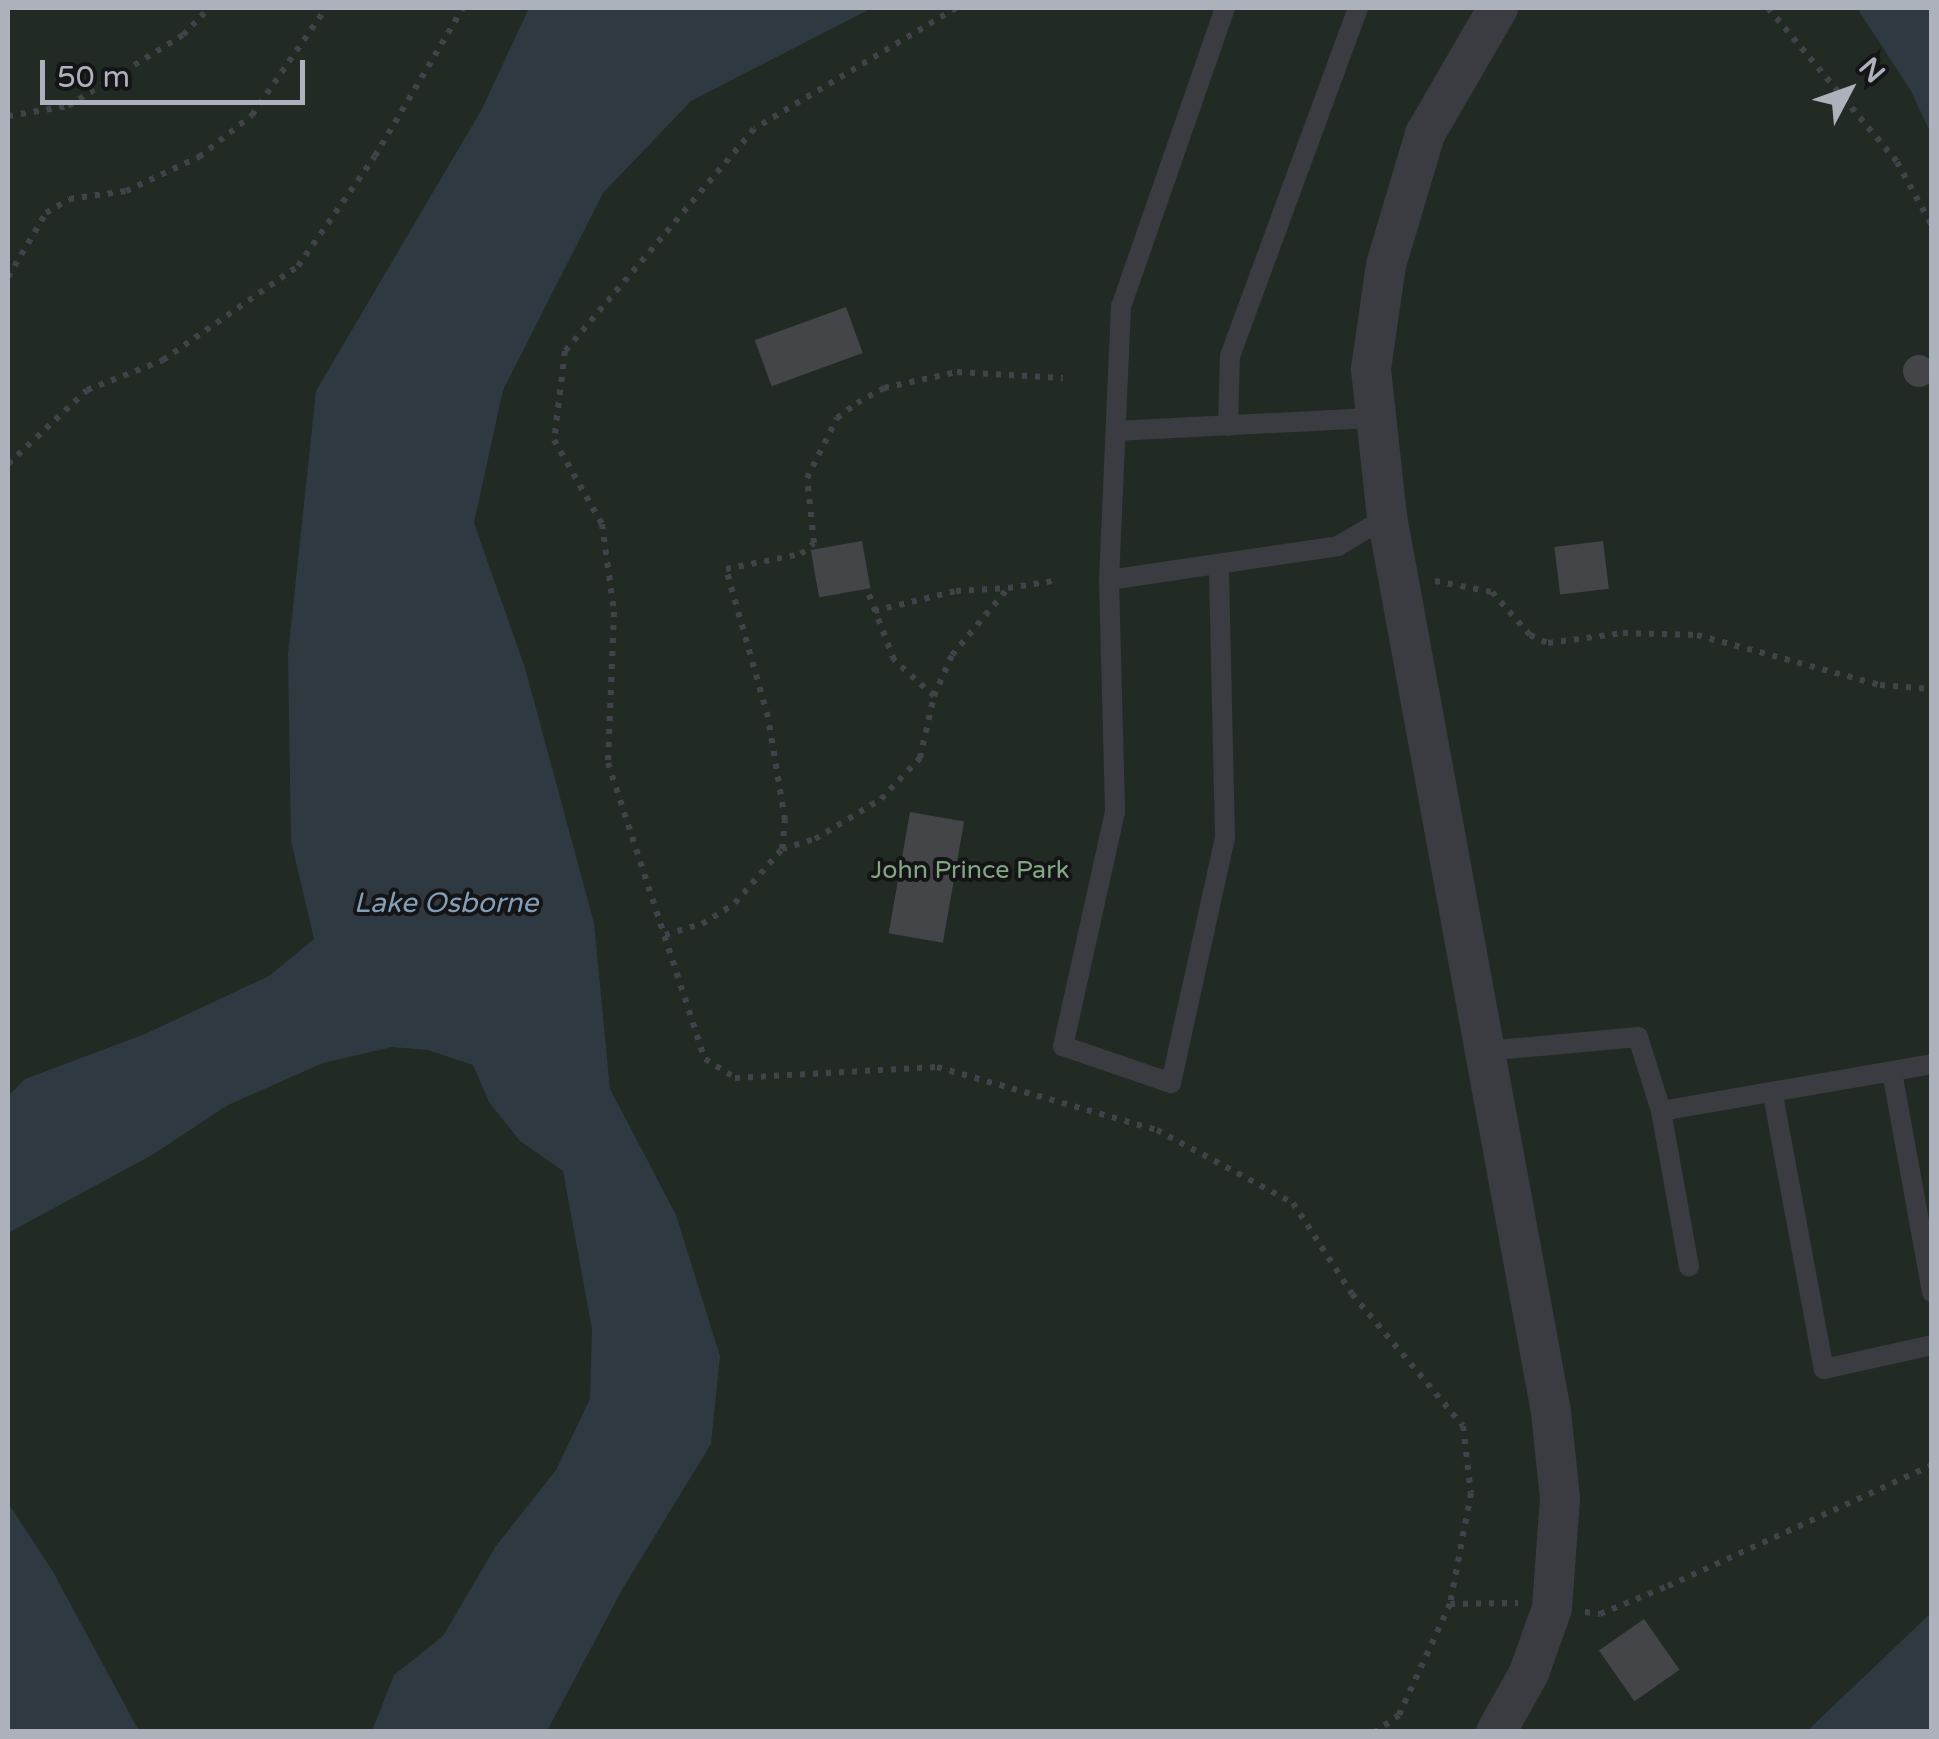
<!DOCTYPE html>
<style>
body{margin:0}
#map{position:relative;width:1939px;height:1739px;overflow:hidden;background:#1a1a1c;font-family:"Varela Round",sans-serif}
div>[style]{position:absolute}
.green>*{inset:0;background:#212b23;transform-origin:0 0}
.water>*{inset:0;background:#2f3941}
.building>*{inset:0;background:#444549;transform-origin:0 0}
.round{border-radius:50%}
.path>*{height:6px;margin-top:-3px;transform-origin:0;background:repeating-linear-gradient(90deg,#414348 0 5px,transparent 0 13px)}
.lane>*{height:20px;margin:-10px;padding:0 10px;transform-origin:10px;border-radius:10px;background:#3b3c41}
.street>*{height:40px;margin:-20px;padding:0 20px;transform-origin:20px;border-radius:20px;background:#3b3c41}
span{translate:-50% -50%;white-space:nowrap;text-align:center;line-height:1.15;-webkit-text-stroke:8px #151517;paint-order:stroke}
.park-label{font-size:25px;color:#83a785}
.water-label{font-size:28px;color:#839eb7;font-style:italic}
.frame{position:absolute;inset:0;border:10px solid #acb1bc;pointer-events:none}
.north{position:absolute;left:1799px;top:40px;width:100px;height:100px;-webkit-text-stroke:8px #151517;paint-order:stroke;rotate:49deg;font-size:28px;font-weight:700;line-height:40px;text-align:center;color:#acb1bc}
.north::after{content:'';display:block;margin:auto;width:35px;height:45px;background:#acb1bc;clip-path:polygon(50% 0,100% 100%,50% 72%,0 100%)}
.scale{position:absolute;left:40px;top:60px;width:265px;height:45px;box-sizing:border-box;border:5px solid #acb1bc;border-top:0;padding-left:12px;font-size:30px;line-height:35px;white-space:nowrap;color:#acb1bc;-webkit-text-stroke:8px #151517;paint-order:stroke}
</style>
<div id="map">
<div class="green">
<i style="left:8px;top:8px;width:1923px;height:1724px"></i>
</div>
<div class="water">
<i style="clip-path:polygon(529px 8px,872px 8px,691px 101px,603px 193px,503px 390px,474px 523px,525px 668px,594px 923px,610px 1089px,676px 1215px,720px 1356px,711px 1444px,623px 1588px,547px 1731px,372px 1731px,394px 1675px,443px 1636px,496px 1546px,556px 1470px,590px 1399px,592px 1329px,563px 1171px,520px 1141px,489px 1102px,473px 1065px,428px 1050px,392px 1047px,323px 1063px,228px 1105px,152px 1155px,8px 1233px,8px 1096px,25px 1079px,145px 1034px,269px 976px,314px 939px,291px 841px,288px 654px,316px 391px,482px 109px)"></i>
<i style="clip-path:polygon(1857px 8px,1931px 8px,1931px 134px,1911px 91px)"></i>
<i style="clip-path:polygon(8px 1503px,52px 1570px,139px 1731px,8px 1731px)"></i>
<i style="clip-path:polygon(1931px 1613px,1931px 1731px,1807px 1731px)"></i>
</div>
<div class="building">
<i style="left:846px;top:307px;width:49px;height:97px;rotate:70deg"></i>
<i class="round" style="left:1903px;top:355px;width:32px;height:32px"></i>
<i style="left:862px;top:541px;width:48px;height:52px;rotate:80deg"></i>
<i style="left:1603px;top:541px;width:48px;height:49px;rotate:83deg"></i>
<i style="left:910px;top:812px;width:55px;height:123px;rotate:10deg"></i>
<i style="left:1644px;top:1619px;width:62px;height:55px;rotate:55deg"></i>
</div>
<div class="path">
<i style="left:956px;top:8px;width:235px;rotate:149.1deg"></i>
<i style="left:754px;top:129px;width:292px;rotate:130.4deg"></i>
<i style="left:565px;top:351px;width:90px;rotate:97deg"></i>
<i style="left:554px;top:440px;width:97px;rotate:60.3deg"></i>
<i style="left:602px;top:524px;width:89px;rotate:82.2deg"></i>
<i style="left:614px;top:612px;width:151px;rotate:92.3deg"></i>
<i style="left:608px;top:763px;width:311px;rotate:71.9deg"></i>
<i style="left:705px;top:1059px;width:36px;rotate:32deg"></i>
<i style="left:735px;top:1078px;width:202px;rotate:-3.1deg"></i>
<i style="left:937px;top:1067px;width:229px;rotate:16deg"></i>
<i style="left:1157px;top:1130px;width:154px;rotate:28.2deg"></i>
<i style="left:1293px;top:1203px;width:108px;rotate:57deg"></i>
<i style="left:1352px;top:1294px;width:172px;rotate:49.9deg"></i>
<i style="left:1463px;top:1426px;width:67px;rotate:83.2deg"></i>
<i style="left:1471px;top:1493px;width:113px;rotate:100.7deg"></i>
<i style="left:1450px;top:1604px;width:122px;rotate:114.7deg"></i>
<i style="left:1399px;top:1715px;width:29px;rotate:144deg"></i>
<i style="left:1768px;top:8px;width:201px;rotate:50deg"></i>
<i style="left:1897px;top:162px;width:73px;rotate:61.3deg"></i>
<i style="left:8px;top:116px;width:61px;rotate:-9.5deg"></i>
<i style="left:68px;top:106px;width:135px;rotate:-31.7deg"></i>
<i style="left:183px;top:35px;width:37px;rotate:-46deg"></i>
<i style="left:8px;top:277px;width:74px;rotate:-59.3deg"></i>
<i style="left:46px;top:213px;width:27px;rotate:-31deg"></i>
<i style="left:69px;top:199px;width:58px;rotate:-8deg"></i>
<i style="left:126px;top:191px;width:81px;rotate:-25deg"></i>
<i style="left:199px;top:157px;width:68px;rotate:-38.4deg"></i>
<i style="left:252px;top:115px;width:130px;rotate:-55.3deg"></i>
<i style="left:8px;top:464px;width:108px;rotate:-43.1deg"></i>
<i style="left:87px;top:390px;width:82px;rotate:-21.5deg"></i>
<i style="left:163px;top:360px;width:165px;rotate:-34.8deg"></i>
<i style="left:298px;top:266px;width:134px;rotate:-55deg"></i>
<i style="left:375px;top:156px;width:172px;rotate:-59.3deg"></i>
<i style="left:1435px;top:581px;width:58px;rotate:10.9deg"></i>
<i style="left:1492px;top:592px;width:57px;rotate:48.5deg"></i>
<i style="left:1530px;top:635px;width:20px;rotate:24deg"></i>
<i style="left:1548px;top:643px;width:76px;rotate:-7.6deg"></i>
<i style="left:1623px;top:633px;width:74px;rotate:1.5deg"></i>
<i style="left:1697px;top:635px;width:190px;rotate:15.3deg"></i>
<i style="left:1880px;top:685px;width:52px;rotate:4.4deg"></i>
<i style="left:874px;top:611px;width:84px;rotate:-13.7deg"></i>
<i style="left:956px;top:591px;width:52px;rotate:-3.3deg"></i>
<i style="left:934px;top:696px;width:45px;rotate:-66.3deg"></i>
<i style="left:952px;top:655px;width:87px;rotate:-50.1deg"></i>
<i style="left:1008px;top:588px;width:46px;rotate:-8.8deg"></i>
<i style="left:782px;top:849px;width:34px;rotate:-17deg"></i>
<i style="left:815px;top:839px;width:77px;rotate:-31.2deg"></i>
<i style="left:881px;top:799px;width:57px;rotate:-46.4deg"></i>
<i style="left:920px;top:758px;width:64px;rotate:-77.3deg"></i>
<i style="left:934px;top:696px;width:54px;rotate:-138deg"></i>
<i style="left:894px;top:660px;width:70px;rotate:-111deg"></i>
<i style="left:665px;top:935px;width:39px;rotate:-17deg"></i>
<i style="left:702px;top:924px;width:39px;rotate:-32deg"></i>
<i style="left:735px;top:903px;width:72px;rotate:-49deg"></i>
<i style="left:782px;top:849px;width:29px;rotate:-84deg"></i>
<i style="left:785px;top:820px;width:104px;rotate:-99.4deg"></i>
<i style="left:768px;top:717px;width:154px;rotate:-105.8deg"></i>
<i style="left:726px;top:569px;width:76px;rotate:-11.3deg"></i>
<i style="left:801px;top:554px;width:17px;rotate:-40deg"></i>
<i style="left:814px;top:543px;width:65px;rotate:-96.1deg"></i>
<i style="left:807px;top:478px;width:67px;rotate:-63.4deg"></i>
<i style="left:837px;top:418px;width:25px;rotate:-37deg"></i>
<i style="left:857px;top:403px;width:31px;rotate:-29deg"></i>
<i style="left:884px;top:388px;width:75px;rotate:-12.4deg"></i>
<i style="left:957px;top:372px;width:106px;rotate:3.2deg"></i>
<i style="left:1450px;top:1604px;width:68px;rotate:-0.8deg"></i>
<i style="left:1585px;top:1612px;width:15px;rotate:8deg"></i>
<i style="left:1600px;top:1614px;width:74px;rotate:-22.4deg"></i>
<i style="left:1668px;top:1586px;width:290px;rotate:-24.6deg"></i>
</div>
<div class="lane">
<i style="left:1225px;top:8px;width:316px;rotate:109.2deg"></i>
<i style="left:1121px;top:306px;width:274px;rotate:92.5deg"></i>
<i style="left:1109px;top:580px;width:232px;rotate:-8.4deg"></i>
<i style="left:1338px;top:546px;width:57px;rotate:-30.6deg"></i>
<i style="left:1228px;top:426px;width:70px;rotate:-88.4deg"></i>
<i style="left:1230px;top:356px;width:371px;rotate:-69.8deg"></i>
<i style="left:1116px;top:431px;width:260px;rotate:-2.9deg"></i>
<i style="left:1109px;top:580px;width:232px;rotate:88.5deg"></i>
<i style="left:1115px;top:812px;width:240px;rotate:102.5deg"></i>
<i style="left:1063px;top:1046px;width:114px;rotate:18.9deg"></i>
<i style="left:1171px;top:1083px;width:252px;rotate:-77.6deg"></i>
<i style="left:1225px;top:837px;width:273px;rotate:-91.3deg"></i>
<i style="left:1485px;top:1051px;width:154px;rotate:-5.2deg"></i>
<i style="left:1638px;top:1037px;width:77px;rotate:72.7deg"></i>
<i style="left:1661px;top:1111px;width:275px;rotate:-9.8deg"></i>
<i style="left:1892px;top:1072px;width:224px;rotate:79.7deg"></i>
<i style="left:1773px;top:1095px;width:279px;rotate:79.5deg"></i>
<i style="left:1824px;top:1369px;width:111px;rotate:-12.5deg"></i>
<i style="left:1661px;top:1111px;width:158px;rotate:79.8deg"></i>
</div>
<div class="street">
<i style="left:1496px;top:1732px;width:68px;rotate:-60.8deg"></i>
<i style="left:1529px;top:1673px;width:69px;rotate:-70.5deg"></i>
<i style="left:1552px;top:1608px;width:110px;rotate:-85.8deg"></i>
<i style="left:1560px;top:1498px;width:86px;rotate:-96deg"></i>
<i style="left:1551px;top:1412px;width:910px;rotate:-100.38deg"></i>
<i style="left:1387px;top:517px;width:149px;rotate:-96.2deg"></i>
<i style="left:1371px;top:369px;width:105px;rotate:-81.8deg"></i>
<i style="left:1386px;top:265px;width:137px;rotate:-73.4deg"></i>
<i style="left:1425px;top:134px;width:146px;rotate:-59.9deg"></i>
</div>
<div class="park-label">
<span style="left:970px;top:870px">John Prince Park</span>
</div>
<div class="water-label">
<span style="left:446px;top:903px">Lake Osborne</span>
</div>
<div class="frame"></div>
<div class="north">N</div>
<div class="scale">50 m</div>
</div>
